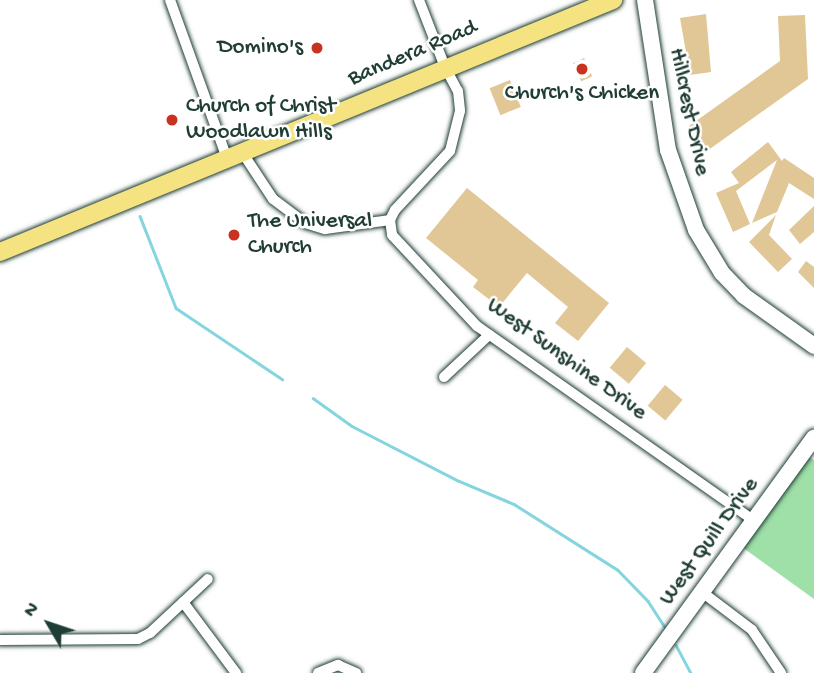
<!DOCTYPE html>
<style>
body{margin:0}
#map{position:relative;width:814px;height:673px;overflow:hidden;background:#fff;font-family:"Gochi Hand",sans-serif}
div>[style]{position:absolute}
.green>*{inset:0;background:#9fdfa8}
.stream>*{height:2.5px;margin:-1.25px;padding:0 1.25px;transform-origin:1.25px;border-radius:1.25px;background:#84d5df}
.building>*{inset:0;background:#e1c696;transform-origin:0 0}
.roads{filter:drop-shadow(0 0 2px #1f3d34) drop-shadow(0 0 2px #1f3d34)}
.street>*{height:10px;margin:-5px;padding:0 5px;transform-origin:5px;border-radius:5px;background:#fff}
.secondary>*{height:16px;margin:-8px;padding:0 8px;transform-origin:8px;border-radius:8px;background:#fff}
.primary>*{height:18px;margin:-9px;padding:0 9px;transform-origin:9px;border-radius:9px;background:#f5e382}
.dots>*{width:19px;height:19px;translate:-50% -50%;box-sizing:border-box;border:4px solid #fff;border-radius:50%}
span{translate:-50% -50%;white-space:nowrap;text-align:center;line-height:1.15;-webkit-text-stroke:5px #fff;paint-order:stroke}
.poi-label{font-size:23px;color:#1f3d34}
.right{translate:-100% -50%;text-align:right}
.left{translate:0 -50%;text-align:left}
.street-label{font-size:23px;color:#1f3d34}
.north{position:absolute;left:14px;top:589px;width:70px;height:70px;-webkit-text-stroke:5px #fff;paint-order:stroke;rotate:309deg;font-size:19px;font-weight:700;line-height:28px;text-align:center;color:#1f3d34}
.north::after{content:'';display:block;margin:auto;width:24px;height:32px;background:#1f3d34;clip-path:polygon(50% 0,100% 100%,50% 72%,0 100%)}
</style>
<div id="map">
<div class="green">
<i style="clip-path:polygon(809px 457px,814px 460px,814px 599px,742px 547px)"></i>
</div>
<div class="stream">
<i style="left:140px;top:216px;width:99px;rotate:68.6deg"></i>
<i style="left:176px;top:308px;width:128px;rotate:33.8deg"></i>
<i style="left:313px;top:398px;width:48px;rotate:35.7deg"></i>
<i style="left:352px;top:426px;width:120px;rotate:27.2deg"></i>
<i style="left:459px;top:481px;width:60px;rotate:22.7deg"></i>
<i style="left:514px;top:504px;width:123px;rotate:32.4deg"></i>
<i style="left:618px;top:570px;width:43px;rotate:45.9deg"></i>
<i style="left:648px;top:601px;width:30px;rotate:57deg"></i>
<i style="left:676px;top:645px;width:32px;rotate:62deg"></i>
</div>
<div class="building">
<i style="clip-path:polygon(706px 14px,711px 72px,690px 75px,680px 18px)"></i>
<i style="clip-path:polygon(805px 15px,808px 79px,707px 151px,689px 126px,780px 61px,778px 16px)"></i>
<i style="left:584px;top:58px;width:20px;height:12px;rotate:66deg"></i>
<i style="left:510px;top:80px;width:29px;height:22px;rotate:68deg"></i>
<i style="clip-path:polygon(768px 142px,782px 161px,784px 158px,814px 178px,814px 199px,789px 183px,777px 212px,752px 223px,777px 160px,736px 191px,750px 224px,733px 232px,716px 193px,739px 183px,731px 172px)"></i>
<i style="clip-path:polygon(467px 188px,609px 303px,578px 341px,555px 323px,568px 307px,527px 273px,499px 307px,473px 287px,478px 280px,426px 238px)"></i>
<i style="clip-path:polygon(814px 206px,814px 232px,800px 244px,789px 230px)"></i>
<i style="clip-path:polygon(776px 215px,769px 235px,792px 259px,778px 272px,749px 242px)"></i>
<i style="clip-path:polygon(806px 261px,814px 267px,814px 288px,798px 272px)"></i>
<i style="left:627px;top:347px;width:25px;height:27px;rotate:40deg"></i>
<i style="left:665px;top:385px;width:23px;height:27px;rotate:40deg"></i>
</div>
<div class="roads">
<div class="street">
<i style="left:170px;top:0;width:168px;rotate:70.2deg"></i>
<i style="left:419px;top:0;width:72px;rotate:68.8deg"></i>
<i style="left:445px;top:67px;width:27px;rotate:62deg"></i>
<i style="left:458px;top:91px;width:20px;rotate:84deg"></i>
<i style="left:460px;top:111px;width:41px;rotate:104deg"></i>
<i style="left:450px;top:151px;width:81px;rotate:133deg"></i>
<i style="left:395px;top:210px;width:11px;rotate:117deg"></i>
<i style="left:390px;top:220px;width:15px;rotate:82deg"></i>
<i style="left:392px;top:235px;width:125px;rotate:47deg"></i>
<i style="left:477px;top:326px;width:337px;rotate:35.1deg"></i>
<i style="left:242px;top:152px;width:56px;rotate:56.6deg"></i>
<i style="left:273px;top:199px;width:40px;rotate:37deg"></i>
<i style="left:305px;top:223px;width:21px;rotate:17deg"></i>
<i style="left:325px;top:229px;width:66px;rotate:-7.9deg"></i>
<i style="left:444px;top:377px;width:62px;rotate:-43deg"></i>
<i style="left:702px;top:592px;width:63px;rotate:37.2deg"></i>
<i style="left:752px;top:630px;width:52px;rotate:56deg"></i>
<i style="left:183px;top:602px;width:89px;rotate:53.3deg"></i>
<i style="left:0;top:640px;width:138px;rotate:-0.4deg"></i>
<i style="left:138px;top:639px;width:13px;rotate:-27deg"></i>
<i style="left:150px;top:633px;width:79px;rotate:-43deg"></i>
<i style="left:318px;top:673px;width:22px;rotate:-22deg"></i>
<i style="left:338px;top:665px;width:20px;rotate:24deg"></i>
</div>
<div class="secondary">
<i style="left:645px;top:0;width:152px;rotate:81.3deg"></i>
<i style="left:668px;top:150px;width:85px;rotate:70.7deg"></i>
<i style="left:696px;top:230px;width:50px;rotate:58.8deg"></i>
<i style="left:722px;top:273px;width:32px;rotate:46deg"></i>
<i style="left:744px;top:296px;width:86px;rotate:35.5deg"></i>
<i style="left:643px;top:673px;width:291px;rotate:-54deg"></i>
</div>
<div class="primary">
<i style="left:0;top:252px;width:663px;rotate:-22.35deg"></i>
</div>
</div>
<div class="dots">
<i style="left:317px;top:48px;background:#c8321e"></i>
<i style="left:582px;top:69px;background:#c8321e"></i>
<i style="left:172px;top:120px;background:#c8321e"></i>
<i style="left:234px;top:235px;background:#c8321e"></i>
</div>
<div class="poi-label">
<span class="right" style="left:303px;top:48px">Domino's</span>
<span style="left:582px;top:94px">Church's Chicken</span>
<span class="left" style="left:186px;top:120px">Church of Christ<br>Woodlawn Hills</span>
<span class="left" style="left:248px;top:235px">The Universal<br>Church</span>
</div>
<div class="street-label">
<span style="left:413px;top:54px;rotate:-23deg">Bandera Road</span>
<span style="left:688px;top:112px;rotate:78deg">Hillcrest Drive</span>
<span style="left:566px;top:360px;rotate:36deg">West Sunshine Drive</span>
<span style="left:710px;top:542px;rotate:-54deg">West Quill Drive</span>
</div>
<div class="north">N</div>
</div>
